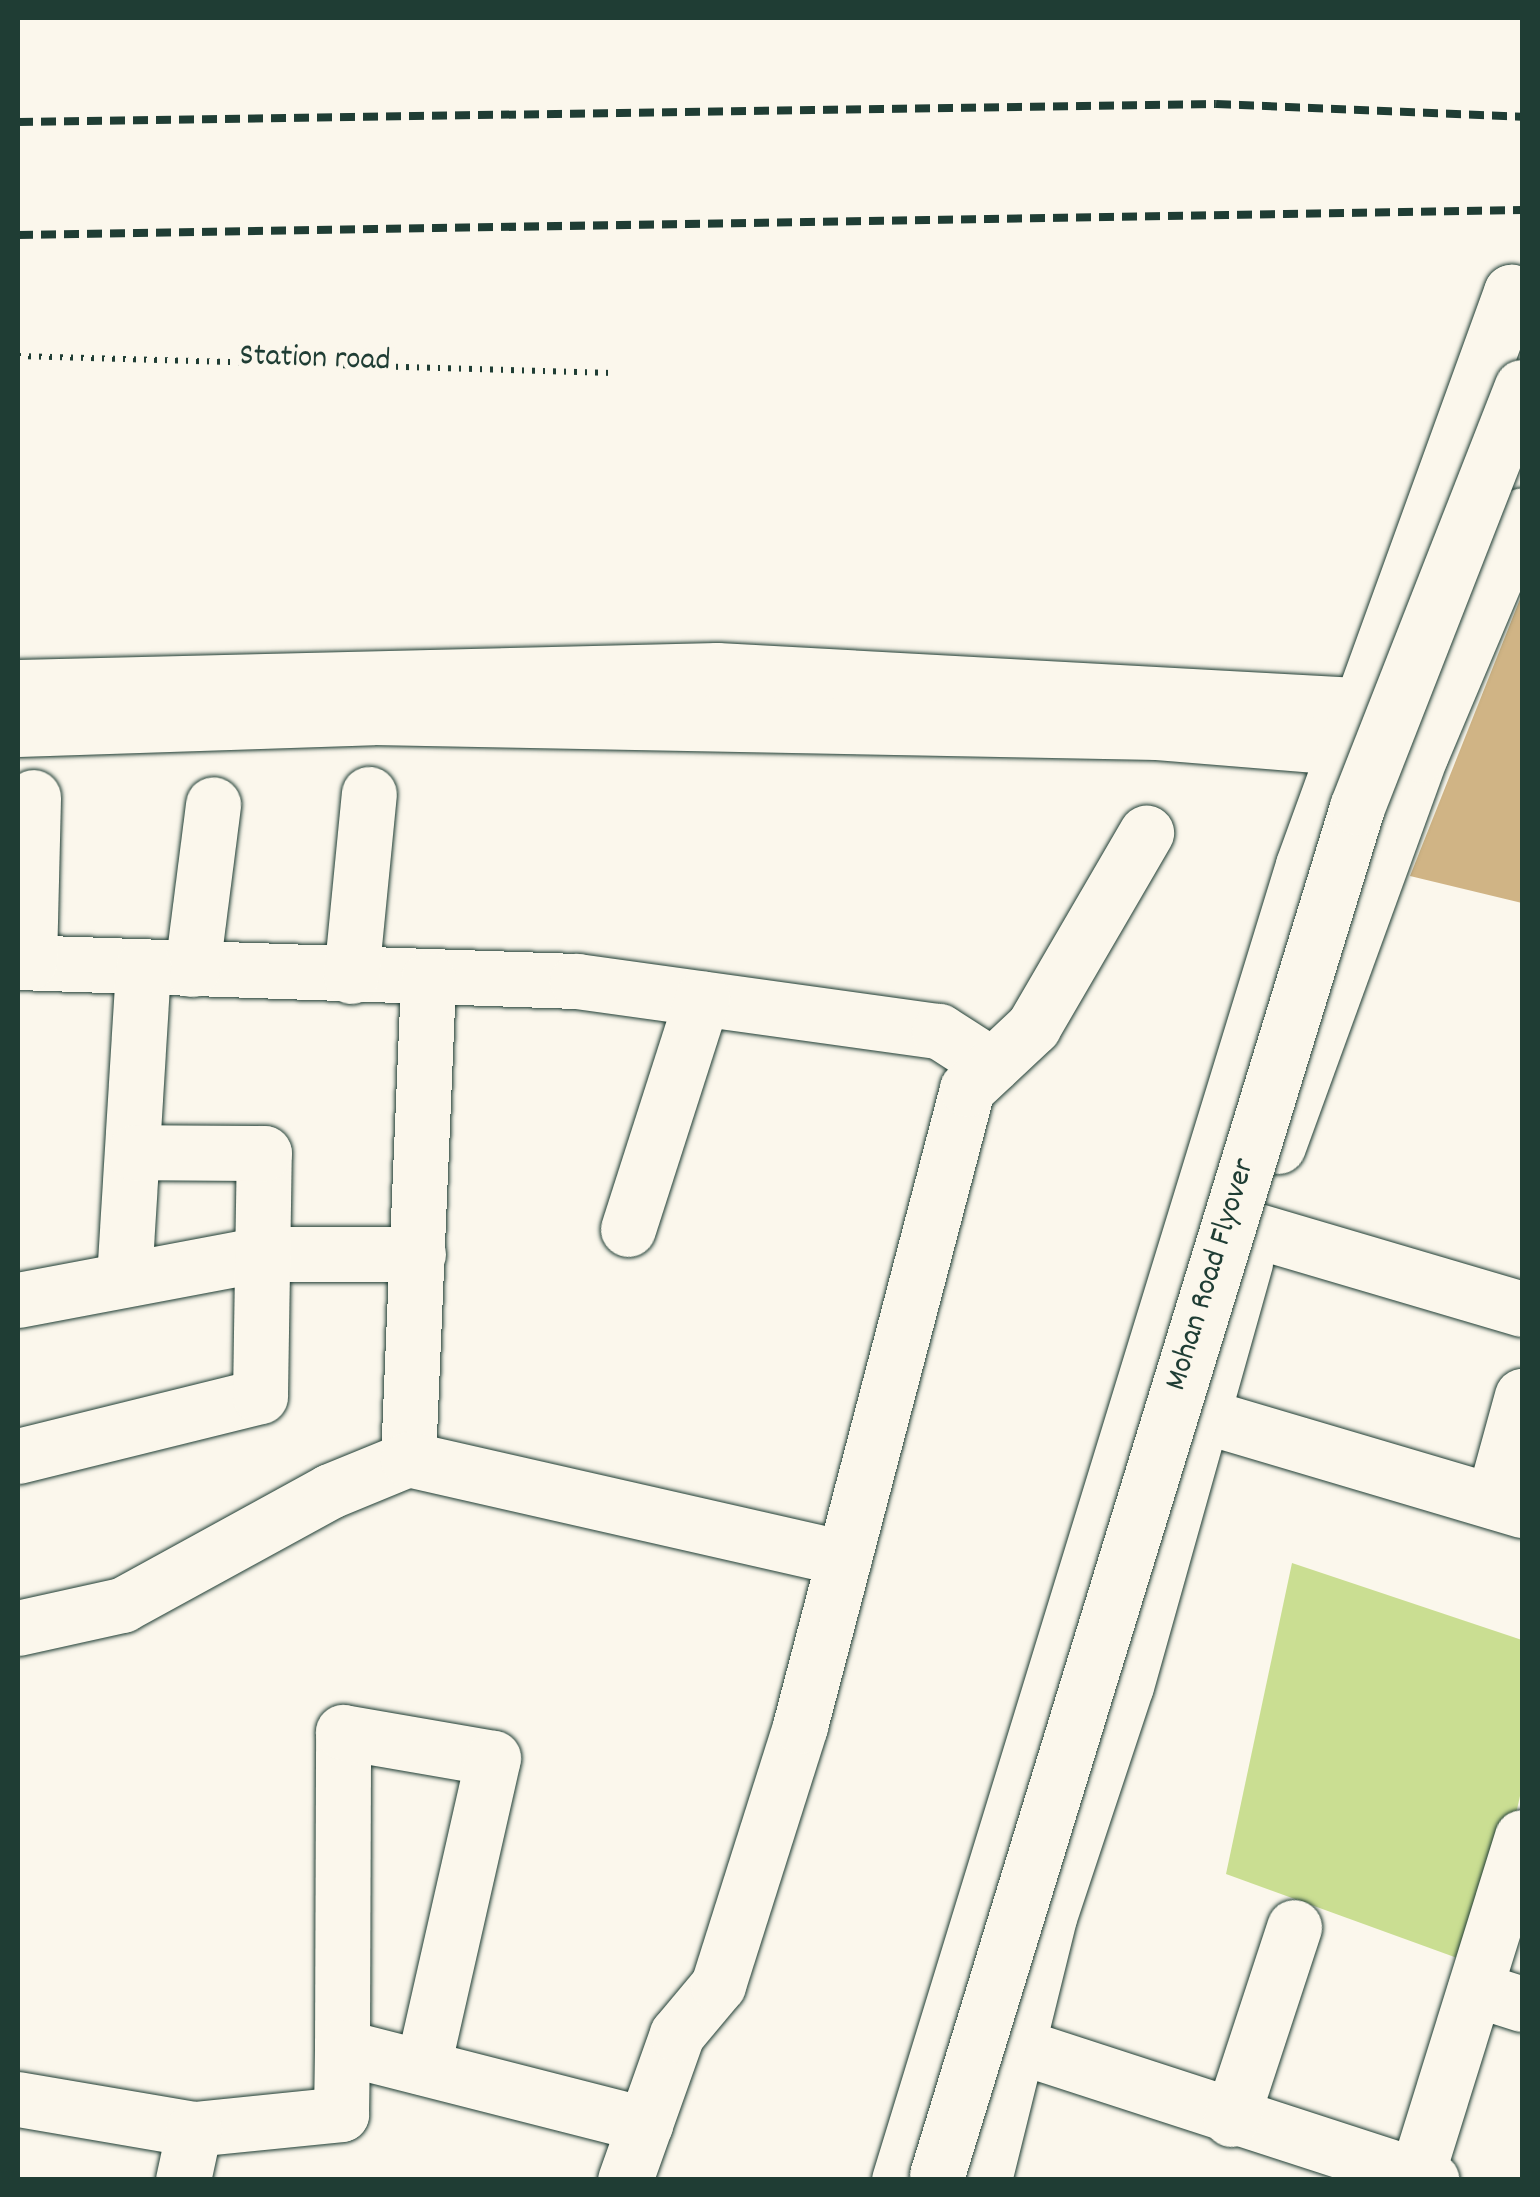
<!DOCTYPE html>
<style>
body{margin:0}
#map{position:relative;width:1540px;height:2197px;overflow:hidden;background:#fbf7ec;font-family:Dekko,sans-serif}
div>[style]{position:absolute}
.green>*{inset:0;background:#cade92}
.building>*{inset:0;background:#d0b485}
.path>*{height:6px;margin-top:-3px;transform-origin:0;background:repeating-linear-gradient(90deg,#1f3d34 0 2.5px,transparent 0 10.5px)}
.roads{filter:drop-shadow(0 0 2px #1f3d34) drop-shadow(0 0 2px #1f3d34)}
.minor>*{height:55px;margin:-27.5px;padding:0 27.5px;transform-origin:27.5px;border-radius:27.5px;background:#fbf7ec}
.rail>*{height:8px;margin-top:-4px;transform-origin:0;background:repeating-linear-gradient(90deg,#1f3d34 0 15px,transparent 0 23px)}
.bridges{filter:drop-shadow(0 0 2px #1f3d34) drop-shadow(0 0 2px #1f3d34)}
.major-bridge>*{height:55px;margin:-27.5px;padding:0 27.5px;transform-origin:27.5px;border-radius:27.5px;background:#fbf7ec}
span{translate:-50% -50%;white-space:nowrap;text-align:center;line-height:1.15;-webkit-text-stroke:10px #fbf7ec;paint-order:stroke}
.street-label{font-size:32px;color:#1f3d34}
.frame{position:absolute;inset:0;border:20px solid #1f3d34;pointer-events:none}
</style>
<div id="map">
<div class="green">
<i style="clip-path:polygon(1292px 1563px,1522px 1640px,1522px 1787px,1482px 1967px,1226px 1874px)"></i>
</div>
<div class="building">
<i style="clip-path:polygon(1522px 594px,1522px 903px,1410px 876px)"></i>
</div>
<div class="path">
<i style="left:18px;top:356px;width:595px;rotate:1.64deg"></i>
</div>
<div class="roads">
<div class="minor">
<i style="left:18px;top:687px;width:699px;rotate:-1.39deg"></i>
<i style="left:717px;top:670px;width:677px;rotate:3.13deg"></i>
<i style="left:18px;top:729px;width:355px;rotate:-1.9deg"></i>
<i style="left:373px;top:717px;width:784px;rotate:1.1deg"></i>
<i style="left:1157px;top:732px;width:222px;rotate:4.7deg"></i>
<i style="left:18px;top:962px;width:559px;rotate:1.95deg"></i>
<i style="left:577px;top:981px;width:365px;rotate:7.9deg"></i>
<i style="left:939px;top:1031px;width:63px;rotate:32.7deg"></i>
<i style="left:29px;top:962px;width:165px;rotate:-88.6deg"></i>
<i style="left:192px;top:969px;width:166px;rotate:-82.7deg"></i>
<i style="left:351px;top:976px;width:183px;rotate:-84.4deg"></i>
<i style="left:1278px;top:1146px;width:417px;rotate:-70deg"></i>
<i style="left:1421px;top:754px;width:259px;rotate:-67.1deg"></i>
<i style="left:628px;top:1229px;width:242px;rotate:-72.2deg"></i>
<i style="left:1254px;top:1230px;width:279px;rotate:16.4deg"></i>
<i style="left:124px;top:1279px;width:313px;rotate:-86.5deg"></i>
<i style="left:18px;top:1300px;width:248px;rotate:-10.7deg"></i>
<i style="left:262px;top:1254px;width:156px"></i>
<i style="left:1201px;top:1415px;width:335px;rotate:16.5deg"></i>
<i style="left:18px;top:1456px;width:249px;rotate:-13.9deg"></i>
<i style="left:260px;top:1396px;width:243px;rotate:-89.1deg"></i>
<i style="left:264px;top:1153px;width:130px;rotate:-179.6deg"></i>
<i style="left:408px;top:1459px;width:480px;rotate:-87.6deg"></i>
<i style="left:1493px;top:1501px;width:109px;rotate:-74.6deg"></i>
<i style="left:18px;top:1628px;width:107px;rotate:-12.5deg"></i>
<i style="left:122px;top:1605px;width:237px;rotate:-28.7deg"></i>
<i style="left:330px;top:1491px;width:84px;rotate:-22.3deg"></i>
<i style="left:408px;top:1459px;width:447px;rotate:12.8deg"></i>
<i style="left:1475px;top:1989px;width:49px;rotate:17.7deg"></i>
<i style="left:1016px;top:2045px;width:437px;rotate:18deg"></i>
<i style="left:342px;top:2047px;width:315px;rotate:-89.8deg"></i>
<i style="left:343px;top:1732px;width:152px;rotate:9.8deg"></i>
<i style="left:493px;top:1758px;width:317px;rotate:102.8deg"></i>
<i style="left:18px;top:2099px;width:179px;rotate:9.7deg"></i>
<i style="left:194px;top:2129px;width:148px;rotate:-5.8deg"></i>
<i style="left:341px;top:2114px;width:67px;rotate:-89.1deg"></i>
<i style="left:342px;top:2047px;width:313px;rotate:14.3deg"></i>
<i style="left:1231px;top:2119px;width:202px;rotate:-71.8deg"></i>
<i style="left:183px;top:2180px;width:52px;rotate:-77.8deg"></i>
<i style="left:625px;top:2180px;width:155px;rotate:-70.4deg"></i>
<i style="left:677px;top:2034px;width:64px;rotate:-50.1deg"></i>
<i style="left:718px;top:1985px;width:272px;rotate:-72.4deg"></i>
<i style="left:800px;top:1726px;width:659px;rotate:-75.31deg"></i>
<i style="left:967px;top:1089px;width:91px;rotate:-43.2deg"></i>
<i style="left:1033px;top:1027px;width:225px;rotate:-59.8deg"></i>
<i style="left:899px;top:2180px;width:1376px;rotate:-72.92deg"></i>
<i style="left:1303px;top:865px;width:610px;rotate:-70.05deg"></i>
<i style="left:1511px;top:292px;width:11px;rotate:15deg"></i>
<i style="left:984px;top:2180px;width:271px;rotate:-76.1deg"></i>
<i style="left:1049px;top:1917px;width:243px;rotate:-71.6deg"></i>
<i style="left:1126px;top:1686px;width:440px;rotate:-74.3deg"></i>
<i style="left:1415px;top:2180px;width:359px;rotate:-72.7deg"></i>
</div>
</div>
<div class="rail">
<i style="left:18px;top:122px;width:1198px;rotate:-0.86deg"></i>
<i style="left:1216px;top:104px;width:306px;rotate:2.4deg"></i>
<i style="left:18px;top:235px;width:1504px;rotate:-0.95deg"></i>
</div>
<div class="bridges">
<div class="major-bridge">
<i style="left:937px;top:2175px;width:1431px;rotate:-72.93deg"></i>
<i style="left:1357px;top:807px;width:451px;rotate:-68.6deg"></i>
</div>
</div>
<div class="street-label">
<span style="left:315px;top:360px;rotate:2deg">Station road</span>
<span style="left:1212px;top:1275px;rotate:-73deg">Mohan Road Flyover</span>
</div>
<div class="frame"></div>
</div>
